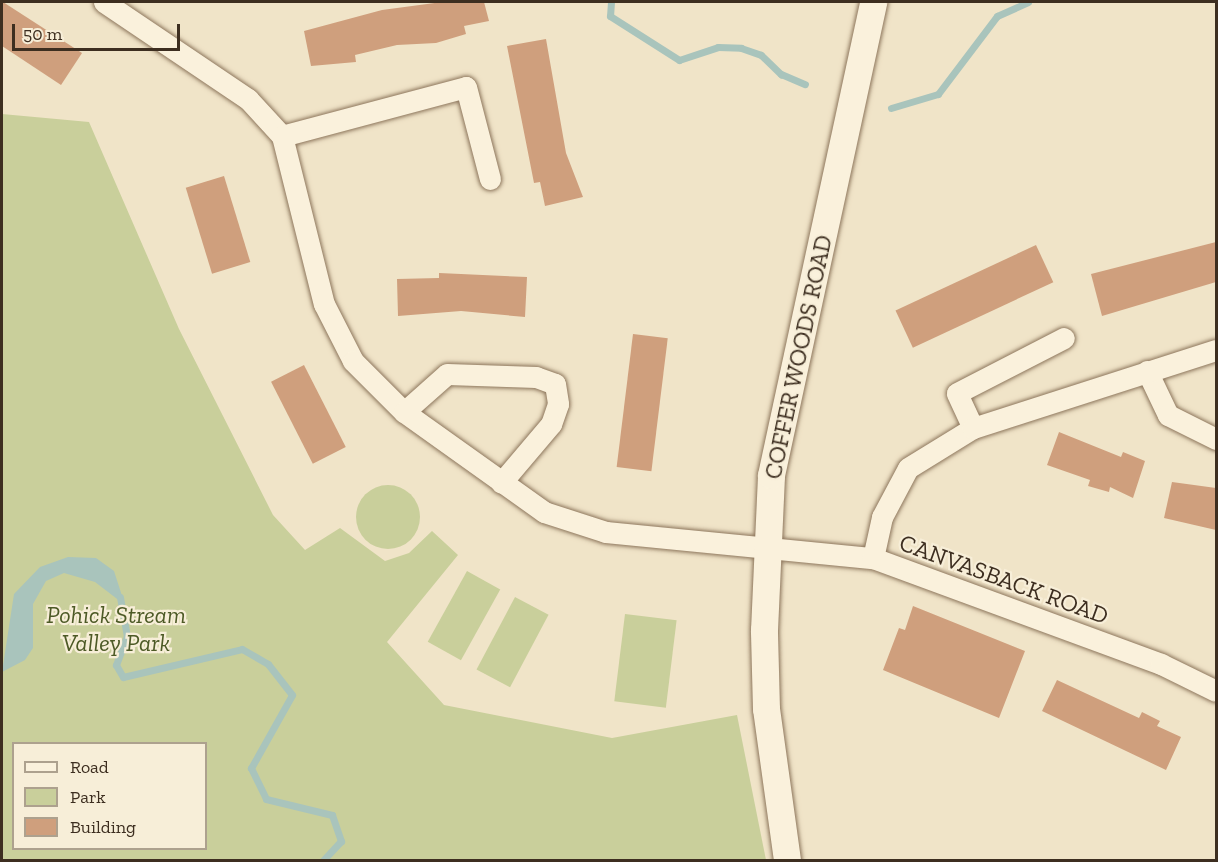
<!DOCTYPE html>
<style>
body{margin:0}
#map{position:relative;width:1218px;height:862px;overflow:hidden;background:#f0e4c8;font-family:"Zilla Slab",serif}
div>[style]{position:absolute}
.green>*{inset:0;background:#c9cf9b;transform-origin:0 0}
.round{border-radius:50%}
.water>*{inset:0;background:#a9c4bc}
.stream>*{height:7px;margin:-3.5px;padding:0 3.5px;transform-origin:3.5px;border-radius:3.5px;background:#a9c4bc}
.building>*{inset:0;background:#cf9f7d;transform-origin:0 0}
.roads{filter:drop-shadow(0 0 2px #8d765c) drop-shadow(0 0 2px #8d765c)}
.minor>*{height:21px;margin:-10.5px;padding:0 10.5px;transform-origin:10.5px;border-radius:10.5px;background:#faf1dc}
.tertiary>*{height:27px;margin:-13.5px;padding:0 13.5px;transform-origin:13.5px;border-radius:13.5px;background:#faf1dc}
span{translate:-50% -50%;white-space:nowrap;text-align:center;line-height:1.15;-webkit-text-stroke:4.5px #f7eed8;paint-order:stroke}
.street-label{font-size:24px;color:#3d2e20}
.park-label{font-size:24px;color:#4d5a26;font-style:italic}
.frame{position:absolute;inset:0;border:3px solid #3d2e20;pointer-events:none}
.legend{position:absolute;left:12px;top:742px;width:195px;height:108px;box-sizing:border-box;background:#f7eed8;border:2px solid #ada18e;margin:0;padding:8px 10px;list-style:none;font-size:18px;color:#3d2e20}
.legend li{display:flex;align-items:center;gap:12px;height:30px}
.legend b{width:30px;border:2px solid #ada18e}
.scale{position:absolute;left:12px;top:24px;width:168px;height:27px;box-sizing:border-box;border:3px solid #3d2e20;border-top:0;padding-left:8px;font-size:18px;line-height:21px;white-space:nowrap;color:#3d2e20;-webkit-text-stroke:4px #f7eed8;paint-order:stroke}
</style>
<div id="map">
<div class="green">
<i style="clip-path:polygon(evenodd,2px 114px,89px 122px,179px 329px,273px 515px,305px 550px,340px 528px,385px 561px,409px 553px,432px 531px,458px 555px,387px 642px,444px 705px,612px 738px,737px 715px,766px 860px,2px 860px,2px 114px,14px 744px,206px 744px,206px 848px,14px 848px,14px 744px)"></i>
<i class="round" style="left:356px;top:485px;width:64px;height:64px"></i>
<i style="left:467px;top:571px;width:38px;height:81px;rotate:29deg"></i>
<i style="left:515px;top:597px;width:38px;height:82px;rotate:28deg"></i>
<i style="left:625px;top:614px;width:52px;height:88px;rotate:7deg"></i>
</div>
<div class="water">
<i style="clip-path:polygon(68px 557px,96px 558px,114px 571px,125px 605px,95px 582px,64px 573px,46px 581px,33px 604px,33px 648px,25px 660px,2px 672px,14px 594px,40px 567px)"></i>
</div>
<div class="stream">
<i style="left:611px;top:2px;width:14px;rotate:94deg"></i>
<i style="left:610px;top:16px;width:82px;rotate:32.5deg"></i>
<i style="left:679px;top:60px;width:41px;rotate:-18.4deg"></i>
<i style="left:718px;top:47px;width:23px;rotate:2deg"></i>
<i style="left:741px;top:48px;width:21px;rotate:19deg"></i>
<i style="left:761px;top:55px;width:28px;rotate:44deg"></i>
<i style="left:781px;top:74px;width:26px;rotate:23deg"></i>
<i style="left:891px;top:108px;width:49px;rotate:-16.6deg"></i>
<i style="left:938px;top:94px;width:98px;rotate:-52.9deg"></i>
<i style="left:997px;top:16px;width:34px;rotate:-24deg"></i>
<i style="left:120px;top:597px;width:40px;rotate:80deg"></i>
<i style="left:127px;top:636px;width:31px;rotate:111deg"></i>
<i style="left:116px;top:665px;width:14px;rotate:60deg"></i>
<i style="left:123px;top:677px;width:122px;rotate:-13.2deg"></i>
<i style="left:242px;top:649px;width:30px;rotate:30deg"></i>
<i style="left:268px;top:664px;width:39px;rotate:52deg"></i>
<i style="left:292px;top:695px;width:84px;rotate:119.3deg"></i>
<i style="left:251px;top:768px;width:34px;rotate:64deg"></i>
<i style="left:266px;top:799px;width:68px;rotate:13.6deg"></i>
<i style="left:332px;top:815px;width:28px;rotate:71deg"></i>
<i style="left:341px;top:841px;width:26px;rotate:133deg"></i>
</div>
<div class="building">
<i style="clip-path:polygon(3px 2px,82px 53px,61px 85px,2px 46px)"></i>
<i style="clip-path:polygon(442px 2px,484px 2px,489px 21px,464px 26px,466px 34px,436px 43px,397px 45px,355px 55px,356px 62px,311px 66px,304px 31px,382px 10px)"></i>
<i style="clip-path:polygon(546px 39px,566px 153px,583px 197px,545px 206px,540px 182px,534px 183px,507px 46px)"></i>
<i style="left:224px;top:176px;width:90px;height:40px;rotate:73deg"></i>
<i style="clip-path:polygon(1216px 242px,1216px 282px,1102px 316px,1091px 274px)"></i>
<i style="left:1036px;top:245px;width:41px;height:155px;rotate:65deg"></i>
<i style="clip-path:polygon(439px 273px,527px 277px,525px 317px,461px 311px,398px 316px,397px 279px,439px 278px)"></i>
<i style="left:633px;top:334px;width:35px;height:134px;rotate:7deg"></i>
<i style="left:304px;top:365px;width:92px;height:37px;rotate:63deg"></i>
<i style="clip-path:polygon(1059px 432px,1121px 457px,1123px 452px,1145px 461px,1133px 498px,1110px 487px,1109px 492px,1088px 486px,1090px 480px,1047px 465px)"></i>
<i style="clip-path:polygon(1172px 482px,1216px 488px,1216px 530px,1164px 518px)"></i>
<i style="clip-path:polygon(913px 606px,1025px 651px,999px 718px,883px 670px,899px 628px,905px 630px)"></i>
<i style="clip-path:polygon(1057px 680px,1139px 718px,1142px 712px,1160px 721px,1157px 726px,1181px 737px,1166px 770px,1042px 711px)"></i>
</div>
<div class="roads">
<div class="minor">
<i style="left:104px;top:2px;width:174px;rotate:34deg"></i>
<i style="left:248px;top:99px;width:50px;rotate:47.4deg"></i>
<i style="left:282px;top:136px;width:173px;rotate:76deg"></i>
<i style="left:324px;top:304px;width:64px;rotate:63deg"></i>
<i style="left:353px;top:361px;width:72px;rotate:45deg"></i>
<i style="left:404px;top:412px;width:172px;rotate:35.5deg"></i>
<i style="left:544px;top:512px;width:65px;rotate:17.9deg"></i>
<i style="left:606px;top:532px;width:268px;rotate:5.6deg"></i>
<i style="left:873px;top:558px;width:307px;rotate:20.2deg"></i>
<i style="left:1161px;top:664px;width:61px;rotate:26.1deg"></i>
<i style="left:282px;top:136px;width:190px;rotate:-14.9deg"></i>
<i style="left:466px;top:87px;width:95px;rotate:75.4deg"></i>
<i style="left:1147px;top:371px;width:49px;rotate:64.5deg"></i>
<i style="left:1168px;top:415px;width:54px;rotate:26.6deg"></i>
<i style="left:404px;top:412px;width:57px;rotate:-41.5deg"></i>
<i style="left:447px;top:374px;width:89px;rotate:1.9deg"></i>
<i style="left:536px;top:377px;width:20px;rotate:20deg"></i>
<i style="left:555px;top:384px;width:20px;rotate:81deg"></i>
<i style="left:558px;top:404px;width:21px;rotate:109deg"></i>
<i style="left:551px;top:424px;width:77px;rotate:130.3deg"></i>
<i style="left:973px;top:428px;width:38px;rotate:-115deg"></i>
<i style="left:957px;top:393px;width:120px;rotate:-27.2deg"></i>
<i style="left:873px;top:558px;width:42px;rotate:-77.6deg"></i>
<i style="left:882px;top:517px;width:55px;rotate:-62deg"></i>
<i style="left:908px;top:468px;width:76px;rotate:-31.6deg"></i>
<i style="left:973px;top:428px;width:255px;rotate:-17.8deg"></i>
</div>
<div class="tertiary">
<i style="left:787px;top:860px;width:152px;rotate:-97.9deg"></i>
<i style="left:766px;top:709px;width:79px;rotate:-91.5deg"></i>
<i style="left:764px;top:630px;width:155px;rotate:-87.4deg"></i>
<i style="left:771px;top:475px;width:484px;rotate:-77.8deg"></i>
</div>
</div>
<div class="street-label">
<span style="left:798px;top:357px;rotate:-78deg">COFFER WOODS ROAD</span>
<span style="left:1004px;top:579px;rotate:20deg">CANVASBACK ROAD</span>
</div>
<div class="park-label">
<span style="left:116px;top:629px">Pohick Stream<br>Valley Park</span>
</div>
<div class="frame"></div>
<ul class="legend">
<li><b style="height:8px;background:#faf1dc"></b>Road</li>
<li><b style="height:16px;background:#c9cf9b"></b>Park</li>
<li><b style="height:16px;background:#cf9f7d"></b>Building</li>
</ul>
<div class="scale">50 m</div>
</div>
